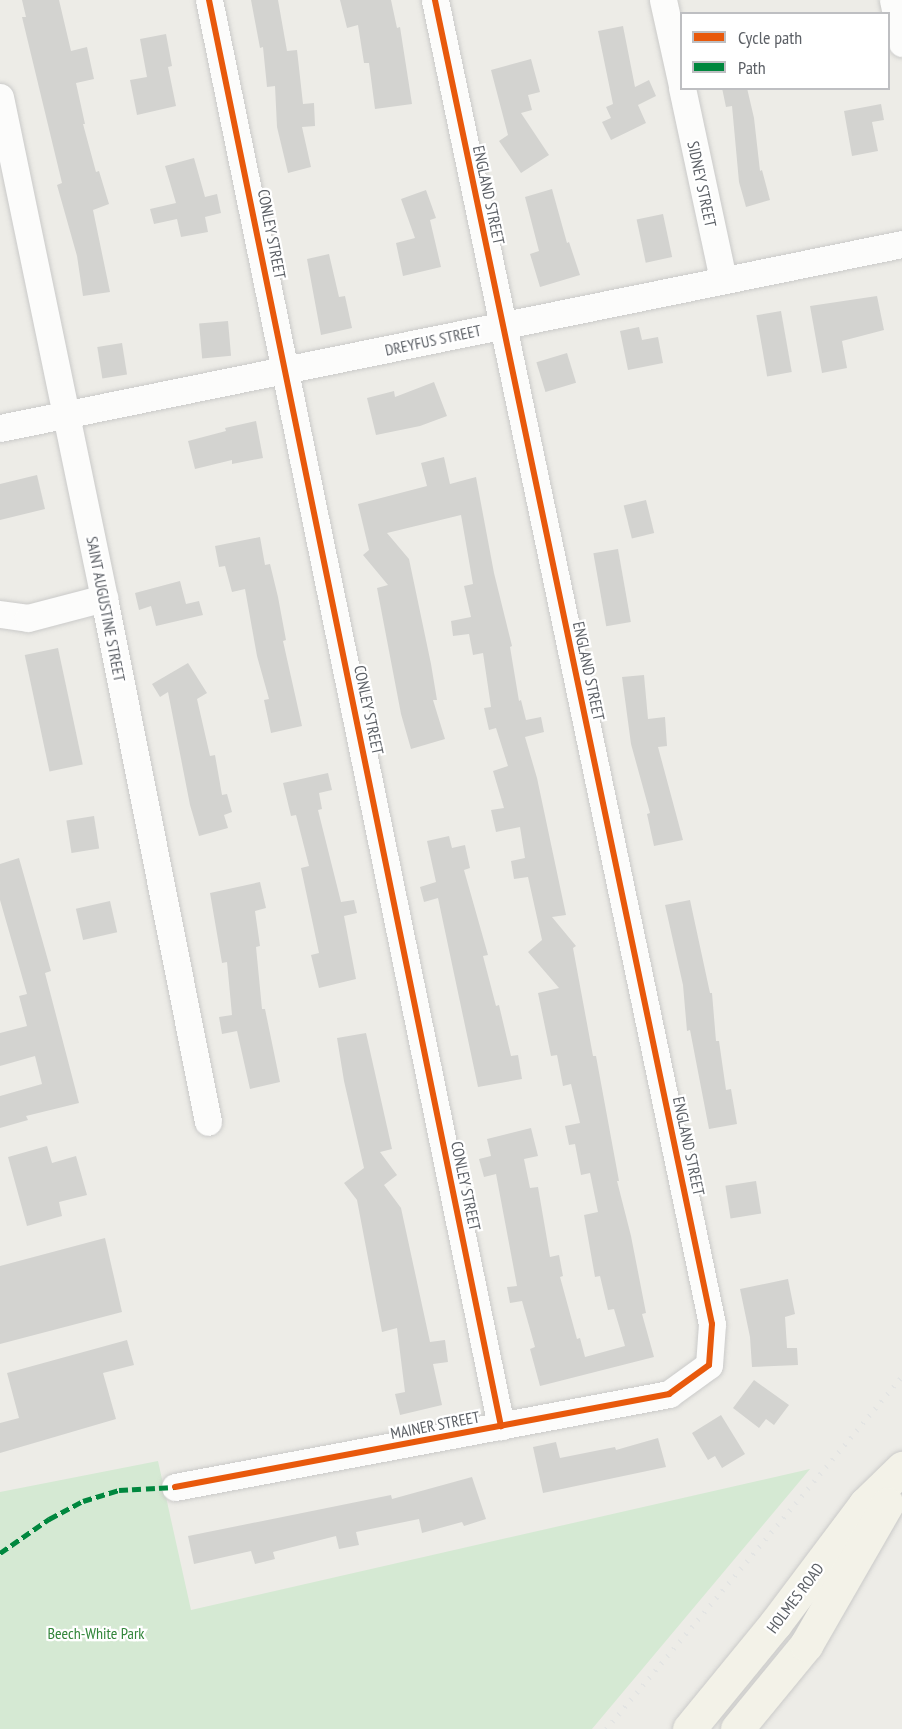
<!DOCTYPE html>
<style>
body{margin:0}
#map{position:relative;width:902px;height:1729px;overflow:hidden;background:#edece7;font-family:"PT Sans Narrow",sans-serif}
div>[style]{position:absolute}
.green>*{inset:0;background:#d5e9d3}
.building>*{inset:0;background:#d3d3d0;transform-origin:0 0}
.roads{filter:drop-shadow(0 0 2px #cacac9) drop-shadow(0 0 2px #cacac9)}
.minor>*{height:27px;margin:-13.5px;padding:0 13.5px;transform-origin:13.5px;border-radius:13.5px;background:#fcfcfb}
.major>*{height:33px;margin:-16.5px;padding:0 16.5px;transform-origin:16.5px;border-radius:16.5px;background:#f3f2e8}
.rail>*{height:4.5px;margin-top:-2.25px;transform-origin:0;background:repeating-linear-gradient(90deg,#e3e4e3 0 1.5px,transparent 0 9.5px)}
.quiet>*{height:4.5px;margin-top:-2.25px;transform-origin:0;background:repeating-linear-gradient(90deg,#00873e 0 9px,transparent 0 13.5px)}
.cycleway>*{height:6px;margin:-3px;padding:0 3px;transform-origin:3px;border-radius:3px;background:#e8590c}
span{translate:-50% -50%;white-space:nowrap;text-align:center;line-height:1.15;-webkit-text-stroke:4.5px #fff;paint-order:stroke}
.street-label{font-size:16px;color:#5c6066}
.park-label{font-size:16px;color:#33863b}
.legend{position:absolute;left:680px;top:12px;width:210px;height:78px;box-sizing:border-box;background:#fff;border:2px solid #bebfc2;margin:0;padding:8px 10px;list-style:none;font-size:18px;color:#5c6066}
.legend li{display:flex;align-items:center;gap:12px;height:30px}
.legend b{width:30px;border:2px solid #bebfc2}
</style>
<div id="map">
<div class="green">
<i style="clip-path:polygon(158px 1461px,191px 1610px,810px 1469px,592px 1729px,0 1729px,0 1492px)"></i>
</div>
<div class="building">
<i style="clip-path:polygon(22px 0,59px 0,71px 51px,87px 47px,94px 79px,76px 83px,85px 124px,83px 124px,96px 172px,99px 171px,109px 204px,93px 210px,110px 292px,83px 296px,77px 256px,57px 185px,62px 183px,22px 17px,26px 17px)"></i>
<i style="clip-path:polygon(251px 0,278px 0,287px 51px,297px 50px,303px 104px,314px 103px,315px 126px,302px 127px,311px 167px,288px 173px,277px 127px,275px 86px,267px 87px,263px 47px,260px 48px)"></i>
<i style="clip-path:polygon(340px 0,391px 0,397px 28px,400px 27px,412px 104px,375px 109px,369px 63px,364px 63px,358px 25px,347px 28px)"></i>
<i style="clip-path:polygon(623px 26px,635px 87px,649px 80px,656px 96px,638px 105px,646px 123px,611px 140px,602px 122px,611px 118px,606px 107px,613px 104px,598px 31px)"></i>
<i style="clip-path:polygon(166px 34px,172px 66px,168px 67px,176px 106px,137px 115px,130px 80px,147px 77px,140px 39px)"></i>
<i style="clip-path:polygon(531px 59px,540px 92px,528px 95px,532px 110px,521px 113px,549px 155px,521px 173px,499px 141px,508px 135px,491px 70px)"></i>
<i style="clip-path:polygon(722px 88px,747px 88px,754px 118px,760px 171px,762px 170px,770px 200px,746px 207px,739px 182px,732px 106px,726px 107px)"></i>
<i style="clip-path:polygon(881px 104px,884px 120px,872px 122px,878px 151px,852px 156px,844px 111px)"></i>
<i style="clip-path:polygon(194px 158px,205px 197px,217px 194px,221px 213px,205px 217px,208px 232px,181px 237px,177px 219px,154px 224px,150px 209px,176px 203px,165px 166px)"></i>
<i style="clip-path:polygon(552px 189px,567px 243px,569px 242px,580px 275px,540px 287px,530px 254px,539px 251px,525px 197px)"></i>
<i style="clip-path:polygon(426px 190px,436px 218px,430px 220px,441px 267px,403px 276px,396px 243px,415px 238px,401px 199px)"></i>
<i style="left:663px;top:214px;width:44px;height:27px;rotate:78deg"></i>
<i style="clip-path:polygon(329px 254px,339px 297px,345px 296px,352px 328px,321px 335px,307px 259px)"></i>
<i style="clip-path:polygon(877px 296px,884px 330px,842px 341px,847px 368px,822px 373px,810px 306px)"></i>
<i style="left:781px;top:311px;width:62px;height:25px;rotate:80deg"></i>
<i style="left:228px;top:321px;width:35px;height:29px;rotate:85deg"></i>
<i style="clip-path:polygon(639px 327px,642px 340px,658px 337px,663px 363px,628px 370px,620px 331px)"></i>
<i style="left:122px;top:343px;width:32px;height:25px;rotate:81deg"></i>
<i style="left:567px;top:353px;width:31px;height:32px;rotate:73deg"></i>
<i style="clip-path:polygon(434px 382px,447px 416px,420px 426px,376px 435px,367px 398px,394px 391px,395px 397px)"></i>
<i style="clip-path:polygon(256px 421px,263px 458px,232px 464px,232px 460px,195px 469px,188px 441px,226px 431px,225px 428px)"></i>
<i style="clip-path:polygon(444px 457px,450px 484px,476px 477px,494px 573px,512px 646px,510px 647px,519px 701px,521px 700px,526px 720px,541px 717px,544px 732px,525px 737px,537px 778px,566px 915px,552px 917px,576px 946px,573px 948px,593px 1056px,596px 1056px,619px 1181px,617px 1181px,631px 1236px,646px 1313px,642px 1314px,654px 1357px,540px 1386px,530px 1349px,535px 1347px,522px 1301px,510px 1303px,507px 1287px,517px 1286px,496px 1174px,484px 1177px,479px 1159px,491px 1156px,487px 1139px,531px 1128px,538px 1156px,524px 1159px,530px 1188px,538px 1187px,550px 1257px,559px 1255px,563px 1276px,560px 1277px,577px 1339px,580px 1338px,585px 1357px,625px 1346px,614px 1309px,608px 1310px,600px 1276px,595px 1277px,584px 1215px,598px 1212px,590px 1173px,581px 1175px,575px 1144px,569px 1145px,565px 1126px,580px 1123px,571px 1084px,563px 1086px,557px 1055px,551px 1056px,538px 993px,559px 988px,528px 952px,542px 940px,528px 877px,514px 879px,511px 861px,525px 858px,520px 827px,496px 832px,491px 810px,504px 808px,493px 771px,508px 766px,496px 728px,489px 730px,484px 708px,491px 707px,483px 653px,473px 655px,469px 634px,453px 636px,451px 621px,471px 617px,464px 586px,473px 584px,461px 515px,387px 533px,409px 559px,431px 664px,437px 700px,433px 700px,445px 739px,411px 749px,401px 714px,377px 588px,388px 585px,363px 555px,369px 550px,358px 504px,427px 486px,421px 463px)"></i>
<i style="clip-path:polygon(37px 475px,45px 509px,0 520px,0 484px)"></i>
<i style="left:646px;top:500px;width:34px;height:23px;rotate:76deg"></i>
<i style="clip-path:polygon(260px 537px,265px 565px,270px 564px,278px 597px,286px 640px,283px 641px,302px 726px,271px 733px,264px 700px,269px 699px,257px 656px,245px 589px,232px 592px,225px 566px,219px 567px,215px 546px)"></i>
<i style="left:618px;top:549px;width:74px;height:25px;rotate:80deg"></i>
<i style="clip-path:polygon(180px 581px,186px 604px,199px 601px,203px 615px,156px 626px,151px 606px,139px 610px,135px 593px)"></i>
<i style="left:58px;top:648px;width:119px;height:34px;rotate:78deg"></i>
<i style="clip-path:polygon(188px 663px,207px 693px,197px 699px,210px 756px,215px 755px,222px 795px,227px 794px,232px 812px,224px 815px,228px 828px,199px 836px,190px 805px,168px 692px,160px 697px,152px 684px)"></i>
<i style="clip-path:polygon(644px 675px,648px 719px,665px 717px,667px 746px,658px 747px,683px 840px,654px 846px,647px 814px,650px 813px,631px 744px,622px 677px)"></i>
<i style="clip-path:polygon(328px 773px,332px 790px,319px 793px,322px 809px,318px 810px,341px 902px,354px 900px,357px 913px,344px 916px,356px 979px,319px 988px,311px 955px,319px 953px,301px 868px,309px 866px,296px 815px,291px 816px,283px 783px)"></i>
<i style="left:94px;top:816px;width:33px;height:28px;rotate:81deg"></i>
<i style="clip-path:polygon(449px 836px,452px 848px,465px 845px,470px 868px,464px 870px,488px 955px,483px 956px,496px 1006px,499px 1005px,511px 1056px,518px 1055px,522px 1079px,478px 1087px,438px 898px,424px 902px,420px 887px,436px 882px,427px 841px)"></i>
<i style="clip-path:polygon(19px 858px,51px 971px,45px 973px,79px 1103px,26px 1116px,28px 1120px,0 1128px,0 1096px,42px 1084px,35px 1056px,0 1066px,0 1033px,27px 1026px,19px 996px,27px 994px,0 900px,0 864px)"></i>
<i style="clip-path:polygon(260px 882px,266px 908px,255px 911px,260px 946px,256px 947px,262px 1009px,265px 1009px,280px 1082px,250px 1089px,237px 1031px,222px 1034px,219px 1017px,232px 1015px,227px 962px,222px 963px,210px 893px)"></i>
<i style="clip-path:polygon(690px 900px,710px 993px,712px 993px,716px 1041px,719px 1041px,726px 1090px,731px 1089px,737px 1124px,709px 1129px,690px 1030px,687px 1031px,683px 985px,665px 905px)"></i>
<i style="left:110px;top:901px;width:32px;height:35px;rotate:77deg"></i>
<i style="clip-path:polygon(366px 1033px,392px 1149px,380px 1152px,397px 1175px,384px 1185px,401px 1208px,430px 1342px,445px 1340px,448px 1362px,433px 1364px,442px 1405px,400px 1415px,395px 1394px,405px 1392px,397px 1328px,382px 1332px,357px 1200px,344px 1183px,364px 1168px,344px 1081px,337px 1038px)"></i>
<i style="clip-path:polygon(47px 1146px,52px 1163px,76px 1156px,87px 1195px,59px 1202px,62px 1216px,27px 1226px,8px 1157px)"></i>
<i style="left:756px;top:1181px;width:33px;height:31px;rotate:81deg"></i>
<i style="clip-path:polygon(105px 1238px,122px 1312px,0 1344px,0 1266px)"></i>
<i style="clip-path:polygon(788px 1279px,795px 1314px,785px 1317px,787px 1348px,797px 1348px,798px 1365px,752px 1367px,750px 1337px,740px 1289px)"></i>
<i style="clip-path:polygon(127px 1340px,134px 1365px,103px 1373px,116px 1419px,0 1453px,0 1423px,19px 1418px,7px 1373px)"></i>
<i style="clip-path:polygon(754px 1380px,789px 1405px,774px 1425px,766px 1419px,759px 1428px,733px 1408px)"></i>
<i style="clip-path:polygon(721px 1415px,745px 1454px,722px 1468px,715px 1456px,708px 1460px,692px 1433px)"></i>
<i style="clip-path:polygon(658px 1438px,666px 1467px,543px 1493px,533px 1447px,556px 1442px,560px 1458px,615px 1447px,616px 1450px)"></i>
<i style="clip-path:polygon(472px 1477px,486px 1519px,464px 1526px,462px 1522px,422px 1533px,419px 1519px,356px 1532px,359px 1545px,339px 1549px,336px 1536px,273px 1552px,275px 1559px,255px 1564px,251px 1551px,194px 1564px,188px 1536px,391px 1495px,392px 1499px)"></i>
</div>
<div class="roads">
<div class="minor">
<i style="left:209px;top:0;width:1456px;rotate:78.43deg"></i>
<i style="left:663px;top:0;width:88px;rotate:77.5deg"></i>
<i style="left:893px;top:0;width:44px;rotate:78.2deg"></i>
<i style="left:682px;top:88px;width:196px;rotate:77.9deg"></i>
<i style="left:0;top:97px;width:512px;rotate:78.27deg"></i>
<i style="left:104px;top:598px;width:534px;rotate:78.77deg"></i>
<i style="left:0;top:428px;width:921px;rotate:-11.53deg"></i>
<i style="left:0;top:614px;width:28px;rotate:8deg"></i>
<i style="left:28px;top:618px;width:79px;rotate:-14.7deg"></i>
<i style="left:175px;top:1487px;width:503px;rotate:-10.66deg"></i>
<i style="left:669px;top:1394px;width:49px;rotate:-35.9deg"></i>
<i style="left:709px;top:1365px;width:41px;rotate:-85.8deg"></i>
<i style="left:712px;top:1324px;width:1353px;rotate:-101.82deg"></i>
</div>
<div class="major">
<i style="left:689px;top:1729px;width:136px;rotate:-50.7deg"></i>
<i style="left:775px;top:1624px;width:150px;rotate:-53.1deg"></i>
<i style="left:865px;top:1504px;width:52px;rotate:-44.2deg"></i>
<i style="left:737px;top:1729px;width:109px;rotate:-50.6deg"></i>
<i style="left:806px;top:1645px;width:163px;rotate:-60.1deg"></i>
</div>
</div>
<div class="rail">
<i style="left:606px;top:1729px;width:461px;rotate:-50deg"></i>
</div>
<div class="quiet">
<i style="left:0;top:1553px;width:60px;rotate:-34.8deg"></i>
<i style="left:49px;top:1519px;width:38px;rotate:-28deg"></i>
<i style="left:83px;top:1501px;width:38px;rotate:-17deg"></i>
<i style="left:119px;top:1490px;width:56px;rotate:-3.1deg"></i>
</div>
<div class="cycleway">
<i style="left:209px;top:0;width:1456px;rotate:78.43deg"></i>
<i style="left:175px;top:1487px;width:503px;rotate:-10.66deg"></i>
<i style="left:669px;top:1394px;width:49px;rotate:-35.9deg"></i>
<i style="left:709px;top:1365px;width:41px;rotate:-85.8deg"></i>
<i style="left:712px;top:1324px;width:1353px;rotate:-101.82deg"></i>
</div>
<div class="street-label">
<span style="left:702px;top:184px;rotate:78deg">SIDNEY STREET</span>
<span style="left:489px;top:195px;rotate:78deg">ENGLAND STREET</span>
<span style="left:272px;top:234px;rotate:79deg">CONLEY STREET</span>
<span style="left:433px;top:340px;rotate:-12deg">DREYFUS STREET</span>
<span style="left:106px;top:609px;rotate:79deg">SAINT AUGUSTINE STREET</span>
<span style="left:589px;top:671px;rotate:78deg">ENGLAND STREET</span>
<span style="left:369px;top:710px;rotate:78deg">CONLEY STREET</span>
<span style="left:689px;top:1146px;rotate:78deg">ENGLAND STREET</span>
<span style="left:466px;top:1186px;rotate:78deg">CONLEY STREET</span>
<span style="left:435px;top:1425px;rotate:-11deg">MAINER STREET</span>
<span style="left:795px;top:1598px;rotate:-53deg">HOLMES ROAD</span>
</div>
<div class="park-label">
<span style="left:96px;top:1633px">Beech-White Park</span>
</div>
<ul class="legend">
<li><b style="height:8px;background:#e8590c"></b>Cycle path</li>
<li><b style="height:8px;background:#00873e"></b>Path</li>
</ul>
</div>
